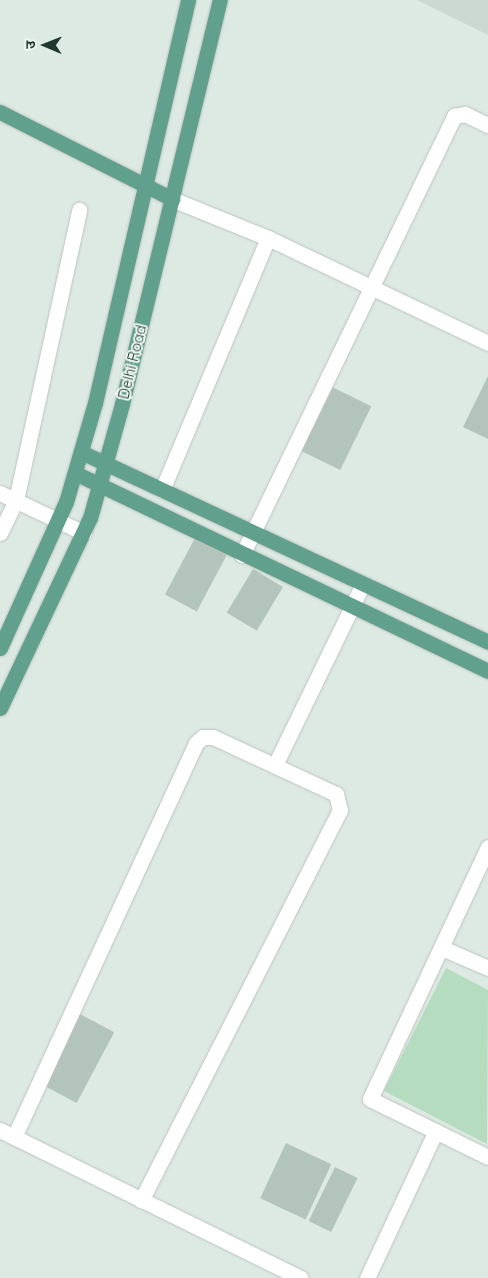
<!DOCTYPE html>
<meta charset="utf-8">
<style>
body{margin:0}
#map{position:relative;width:488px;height:1278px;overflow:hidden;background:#dde9e3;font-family:Quicksand,"Noto Sans Devanagari",sans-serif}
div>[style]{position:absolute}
.built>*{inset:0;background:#cbd9d2}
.green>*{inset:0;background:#b5dcbe}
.building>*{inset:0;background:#b3c4bc;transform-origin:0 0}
.roads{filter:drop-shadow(0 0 1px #bcc4c1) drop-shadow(0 0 1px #bcc4c1)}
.minor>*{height:15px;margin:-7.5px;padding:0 7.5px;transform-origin:7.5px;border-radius:7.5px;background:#fff}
.major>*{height:15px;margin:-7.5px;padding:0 7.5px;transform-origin:7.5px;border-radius:7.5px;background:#61a08d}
span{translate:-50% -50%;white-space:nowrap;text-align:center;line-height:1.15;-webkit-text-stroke:4px #edf6f1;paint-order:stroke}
.street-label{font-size:15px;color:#1f3931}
.north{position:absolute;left:20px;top:20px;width:50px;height:50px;-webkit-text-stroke:4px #edf6f1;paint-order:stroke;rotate:271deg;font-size:14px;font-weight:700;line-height:20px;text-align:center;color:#1f3931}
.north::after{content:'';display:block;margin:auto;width:18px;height:22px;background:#1f3931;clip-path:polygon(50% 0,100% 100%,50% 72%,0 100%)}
</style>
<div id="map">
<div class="built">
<i style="clip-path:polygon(417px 0,488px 0,488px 35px)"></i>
</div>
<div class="green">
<i style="clip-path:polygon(446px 968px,488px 990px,487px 1144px,384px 1091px)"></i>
</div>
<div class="building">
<i style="clip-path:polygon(488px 376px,488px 439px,463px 427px)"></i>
<i style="left:330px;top:386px;width:46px;height:71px;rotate:26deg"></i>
<i style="left:195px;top:538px;width:36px;height:64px;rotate:28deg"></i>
<i style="left:253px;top:569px;width:35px;height:51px;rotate:31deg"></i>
<i style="left:78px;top:1013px;width:41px;height:80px;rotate:28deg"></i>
<i style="left:286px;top:1143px;width:50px;height:61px;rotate:25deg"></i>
<i style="left:335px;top:1167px;width:25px;height:60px;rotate:26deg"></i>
</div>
<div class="roads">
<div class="minor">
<i style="left:172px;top:199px;width:104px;rotate:22.1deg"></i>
<i style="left:268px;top:238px;width:244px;rotate:25.5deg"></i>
<i style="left:162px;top:490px;width:273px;rotate:-67.2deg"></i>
<i style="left:0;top:493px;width:93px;rotate:25.5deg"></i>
<i style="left:0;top:533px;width:37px;rotate:-64deg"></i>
<i style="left:16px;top:500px;width:297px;rotate:-77.7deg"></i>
<i style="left:242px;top:555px;width:488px;rotate:-64.2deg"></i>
<i style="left:454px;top:116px;width:11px;rotate:-10deg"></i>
<i style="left:465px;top:114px;width:25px;rotate:26deg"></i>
<i style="left:275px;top:765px;width:201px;rotate:-64.1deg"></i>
<i style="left:488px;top:847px;width:278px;rotate:115.1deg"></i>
<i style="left:370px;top:1099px;width:131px;rotate:26.2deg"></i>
<i style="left:442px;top:948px;width:50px;rotate:23.5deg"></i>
<i style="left:0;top:1130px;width:335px;rotate:26.2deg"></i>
<i style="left:14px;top:1137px;width:434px;rotate:-65.2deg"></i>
<i style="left:196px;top:743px;width:9px;rotate:-41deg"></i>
<i style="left:203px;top:737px;width:10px"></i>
<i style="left:213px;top:737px;width:136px;rotate:24.9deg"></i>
<i style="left:336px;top:794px;width:16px;rotate:76deg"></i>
<i style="left:340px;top:810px;width:438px;rotate:117deg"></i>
<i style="left:367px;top:1278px;width:162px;rotate:-64.9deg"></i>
</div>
<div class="major">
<i style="left:0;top:112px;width:193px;rotate:26.8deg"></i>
<i style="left:81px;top:452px;width:449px;rotate:25deg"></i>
<i style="left:75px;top:473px;width:458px;rotate:25.6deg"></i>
<i style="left:0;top:648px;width:160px;rotate:-65.7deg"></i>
<i style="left:66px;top:502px;width:103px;rotate:-73.7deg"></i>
<i style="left:95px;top:403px;width:414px;rotate:-77deg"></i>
<i style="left:0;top:708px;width:210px;rotate:-64.7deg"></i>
<i style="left:90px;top:518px;width:118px;rotate:-74.3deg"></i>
<i style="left:122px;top:404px;width:416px;rotate:-76.4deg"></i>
</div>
</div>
<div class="street-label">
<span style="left:132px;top:362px;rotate:-76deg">Delhi Road</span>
</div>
<div class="north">उ</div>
</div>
